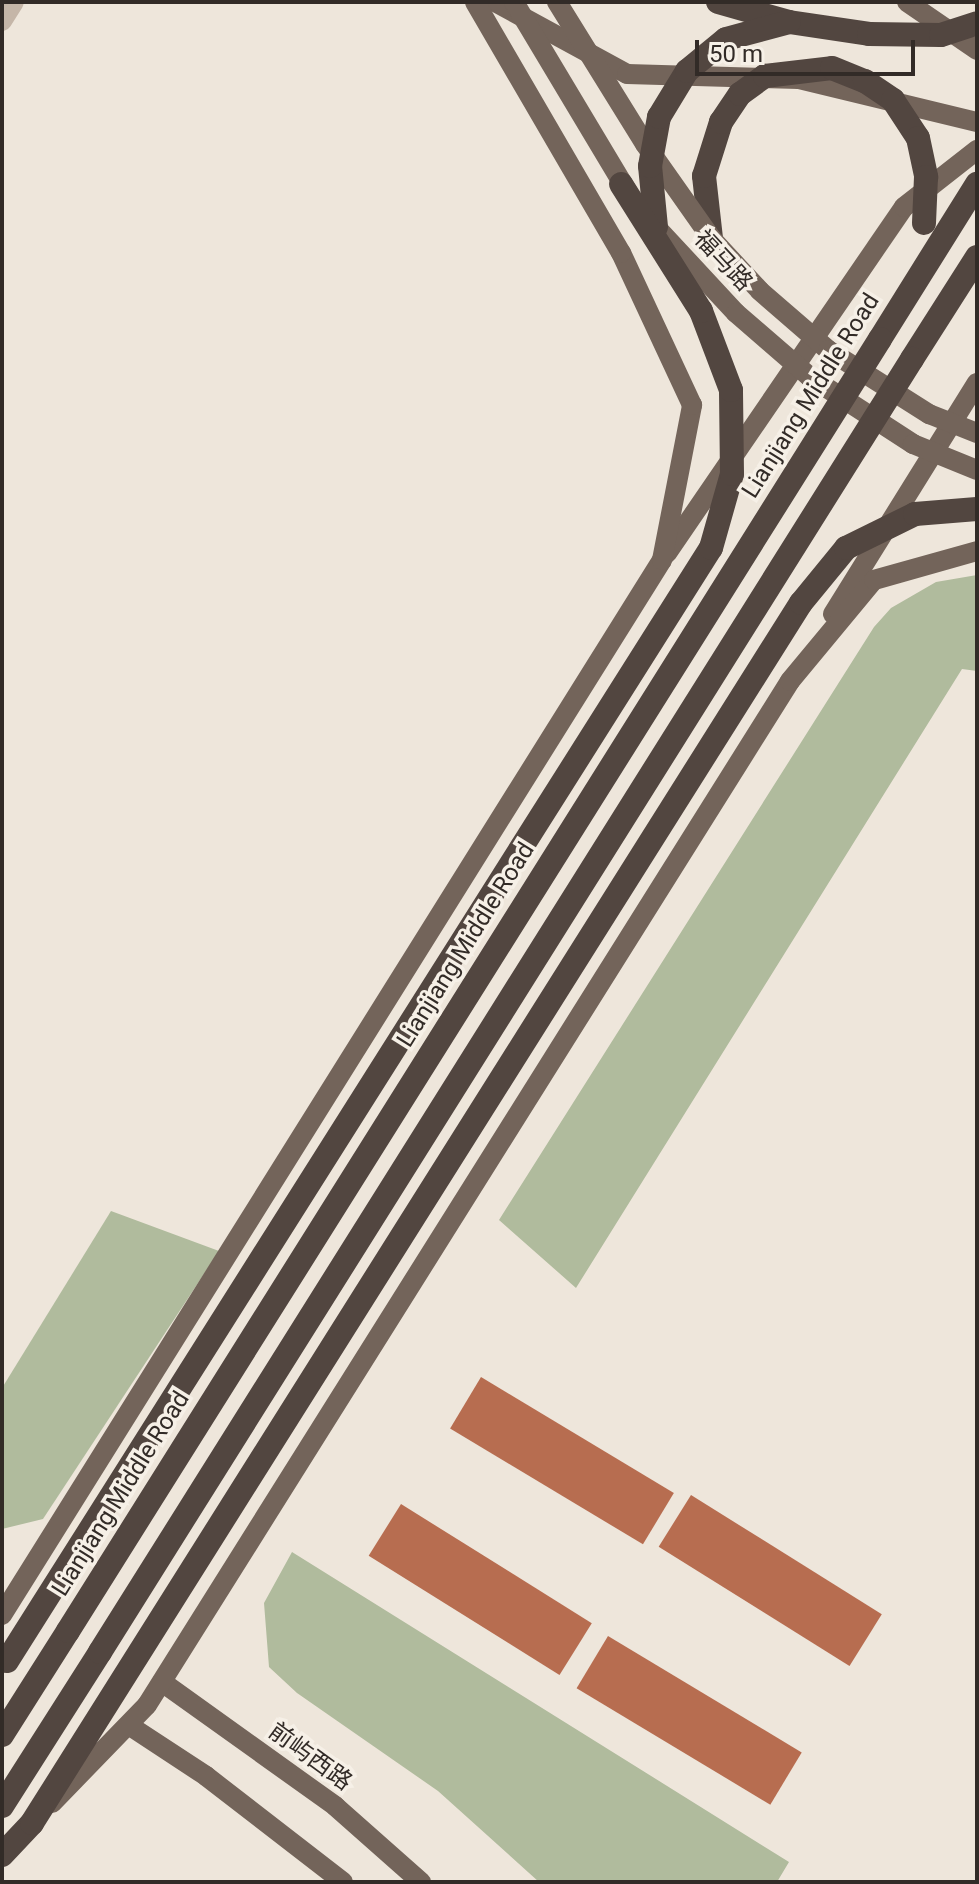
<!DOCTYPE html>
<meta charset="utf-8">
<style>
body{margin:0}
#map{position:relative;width:979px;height:1884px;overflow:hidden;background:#eee6db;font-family:Roboto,"Noto Sans SC",sans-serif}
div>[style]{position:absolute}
.green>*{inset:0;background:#b0bb9d}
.building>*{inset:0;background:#b76d50;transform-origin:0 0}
.minor>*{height:20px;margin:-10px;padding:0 10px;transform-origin:10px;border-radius:10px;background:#c5b6a8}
.major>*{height:20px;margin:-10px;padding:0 10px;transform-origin:10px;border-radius:10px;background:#73645a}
.highway>*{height:24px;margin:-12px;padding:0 12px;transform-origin:12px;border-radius:12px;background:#524640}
.major-bridge>*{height:20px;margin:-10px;padding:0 10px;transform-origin:10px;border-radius:10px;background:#73645a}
.highway-bridge>*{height:24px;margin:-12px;padding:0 12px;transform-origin:12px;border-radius:12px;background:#524640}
span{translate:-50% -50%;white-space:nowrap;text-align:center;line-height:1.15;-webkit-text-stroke:7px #f6f0e7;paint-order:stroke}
.street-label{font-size:24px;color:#322b27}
.frame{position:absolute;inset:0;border:4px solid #322b27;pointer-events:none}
.scale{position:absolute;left:695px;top:40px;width:220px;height:36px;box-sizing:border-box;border:4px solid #322b27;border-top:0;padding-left:10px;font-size:24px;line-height:28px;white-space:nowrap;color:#322b27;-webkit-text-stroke:6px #f6f0e7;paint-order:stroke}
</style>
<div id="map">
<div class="green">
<i style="clip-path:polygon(977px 575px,977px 671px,962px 669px,576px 1288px,499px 1220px,874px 627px,891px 608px,936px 582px)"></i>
<i style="clip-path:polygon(111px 1211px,219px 1251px,43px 1519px,2px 1529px,2px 1388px)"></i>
<i style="clip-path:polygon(292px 1552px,789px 1862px,777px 1882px,539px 1882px,438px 1791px,297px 1693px,269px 1667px,264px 1603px)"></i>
</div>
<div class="building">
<i style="left:481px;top:1377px;width:225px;height:60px;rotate:31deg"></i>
<i style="left:691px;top:1495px;width:225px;height:61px;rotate:32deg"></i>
<i style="left:401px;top:1504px;width:225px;height:61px;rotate:32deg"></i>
<i style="left:608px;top:1636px;width:226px;height:61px;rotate:31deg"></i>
</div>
<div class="minor">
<i style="left:2px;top:21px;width:22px;rotate:-58deg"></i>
</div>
<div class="major">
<i style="left:495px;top:2px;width:150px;rotate:28.6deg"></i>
<i style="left:627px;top:74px;width:172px;rotate:1.7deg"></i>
<i style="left:799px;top:79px;width:183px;rotate:13.6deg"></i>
<i style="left:907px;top:2px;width:85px;rotate:34.4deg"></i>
<i style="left:667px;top:553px;width:419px;rotate:-55.6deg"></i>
<i style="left:904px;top:207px;width:93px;rotate:-38deg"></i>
<i style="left:833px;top:614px;width:272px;rotate:-58.1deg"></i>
<i style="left:2px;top:1615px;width:1244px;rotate:-57.97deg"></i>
<i style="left:662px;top:560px;width:158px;rotate:-79deg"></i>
<i style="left:692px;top:405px;width:168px;rotate:-115deg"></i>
<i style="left:621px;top:253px;width:290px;rotate:-120.2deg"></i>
<i style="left:162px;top:1682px;width:213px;rotate:35.6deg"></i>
<i style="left:335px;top:1806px;width:115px;rotate:41.5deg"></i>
<i style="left:130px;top:1726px;width:91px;rotate:33.3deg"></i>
<i style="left:206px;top:1776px;width:173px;rotate:37.7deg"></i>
<i style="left:52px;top:1803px;width:136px;rotate:-45.9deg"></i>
<i style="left:147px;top:1705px;width:1209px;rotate:-57.87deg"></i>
<i style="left:790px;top:681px;width:131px;rotate:-50.3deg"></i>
<i style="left:874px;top:580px;width:107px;rotate:-15.7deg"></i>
</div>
<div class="highway">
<i style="left:704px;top:176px;width:62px;rotate:83.6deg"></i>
<i style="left:880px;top:339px;width:183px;rotate:-58deg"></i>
<i style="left:912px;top:359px;width:121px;rotate:-57.5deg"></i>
<i style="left:2px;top:1735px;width:123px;rotate:-57.6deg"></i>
<i style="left:2px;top:1806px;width:183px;rotate:-57.5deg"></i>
</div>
<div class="major-bridge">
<i style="left:514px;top:2px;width:224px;rotate:59.1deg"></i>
<i style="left:557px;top:2px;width:167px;rotate:58.2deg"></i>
<i style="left:645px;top:144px;width:115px;rotate:54.9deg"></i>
<i style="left:711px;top:238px;width:72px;rotate:47.2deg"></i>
<i style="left:760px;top:291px;width:90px;rotate:40.9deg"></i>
<i style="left:828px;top:350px;width:120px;rotate:32.4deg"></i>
<i style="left:929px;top:414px;width:52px;rotate:21.6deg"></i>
<i style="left:657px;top:228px;width:116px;rotate:47.1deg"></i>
<i style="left:736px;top:313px;width:98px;rotate:40.9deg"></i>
<i style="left:810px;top:377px;width:123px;rotate:33deg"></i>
<i style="left:913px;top:444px;width:69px;rotate:22.1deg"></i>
</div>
<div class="highway-bridge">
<i style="left:718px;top:2px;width:74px;rotate:15.7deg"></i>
<i style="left:789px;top:22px;width:81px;rotate:8.5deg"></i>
<i style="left:869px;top:34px;width:72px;rotate:0.8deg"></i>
<i style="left:941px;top:35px;width:38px;rotate:-18deg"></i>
<i style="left:704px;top:176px;width:57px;rotate:-72.5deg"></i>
<i style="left:721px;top:122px;width:34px;rotate:-56deg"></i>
<i style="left:740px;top:94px;width:31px;rotate:-36deg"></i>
<i style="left:765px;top:76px;width:67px;rotate:-6.8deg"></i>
<i style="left:832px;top:68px;width:35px;rotate:22deg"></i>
<i style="left:865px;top:81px;width:34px;rotate:34deg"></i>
<i style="left:893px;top:100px;width:45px;rotate:56.7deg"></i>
<i style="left:918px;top:138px;width:40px;rotate:78deg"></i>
<i style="left:926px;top:177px;width:46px;rotate:92.5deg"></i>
<i style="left:656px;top:227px;width:61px;rotate:-95.6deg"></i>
<i style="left:650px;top:166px;width:50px;rotate:-79.6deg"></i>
<i style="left:659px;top:117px;width:54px;rotate:-58.7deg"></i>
<i style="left:687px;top:71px;width:50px;rotate:-39.4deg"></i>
<i style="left:726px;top:39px;width:65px;rotate:-15.1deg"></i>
<i style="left:68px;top:1631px;width:1526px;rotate:-57.85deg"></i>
<i style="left:100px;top:1652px;width:1527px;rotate:-57.87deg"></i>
<i style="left:7px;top:1661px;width:1317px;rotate:-57.69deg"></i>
<i style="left:711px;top:548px;width:77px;rotate:-74.2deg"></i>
<i style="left:732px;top:474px;width:84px;rotate:-90.7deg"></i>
<i style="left:731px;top:390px;width:85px;rotate:-110.8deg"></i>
<i style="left:701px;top:311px;width:150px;rotate:-122.2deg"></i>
<i style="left:2px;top:1855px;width:44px;rotate:-46.8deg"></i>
<i style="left:32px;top:1823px;width:1442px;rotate:-57.78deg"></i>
<i style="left:801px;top:603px;width:71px;rotate:-50.7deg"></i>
<i style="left:846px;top:548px;width:77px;rotate:-26.2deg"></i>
<i style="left:915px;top:514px;width:62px;rotate:-4.6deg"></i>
</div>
<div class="street-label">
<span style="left:723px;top:261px;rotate:47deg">福马路</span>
<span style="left:811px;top:396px;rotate:-58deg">Lianjiang Middle Road</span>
<span style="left:466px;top:945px;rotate:-58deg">Lianjiang Middle Road</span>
<span style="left:121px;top:1494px;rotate:-58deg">Lianjiang Middle Road</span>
<span style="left:310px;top:1757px;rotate:36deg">前屿西路</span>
</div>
<div class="frame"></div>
<div class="scale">50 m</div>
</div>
